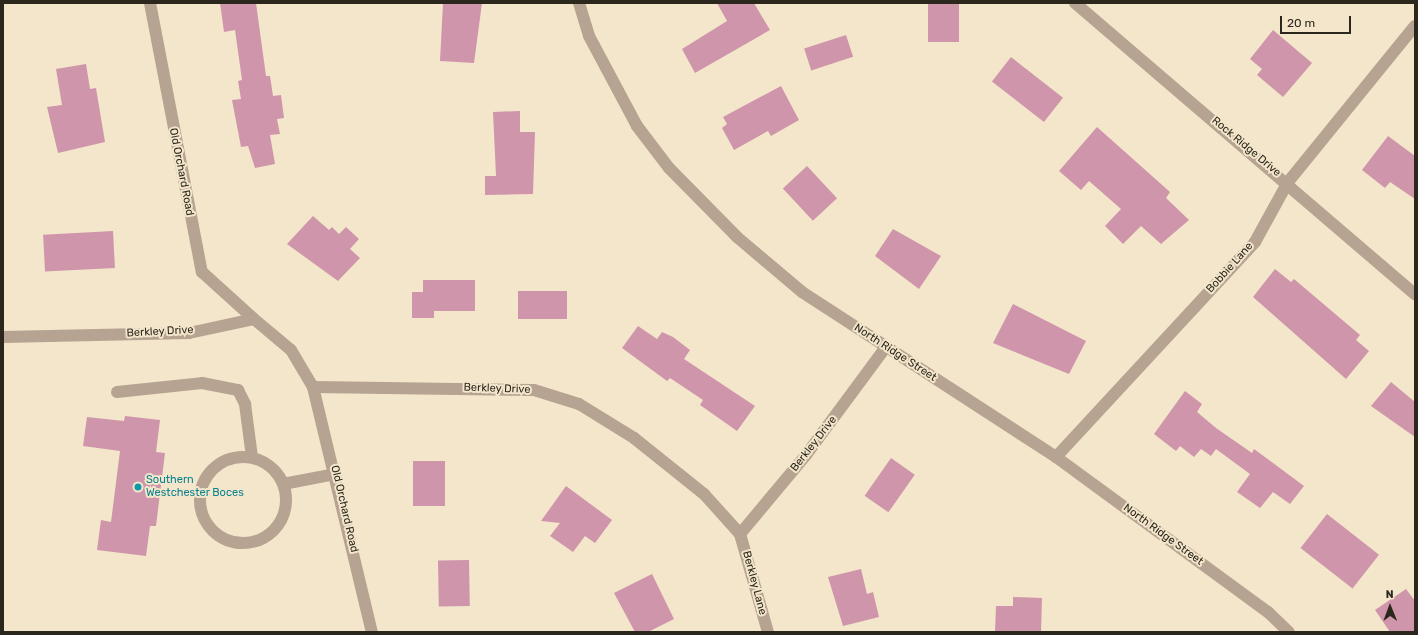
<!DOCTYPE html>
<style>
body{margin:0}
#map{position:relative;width:1418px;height:635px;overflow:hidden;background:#f3e6cb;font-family:Rubik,sans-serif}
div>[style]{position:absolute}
.building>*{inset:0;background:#cf95ab;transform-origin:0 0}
.service>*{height:12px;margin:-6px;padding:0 6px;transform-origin:6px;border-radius:6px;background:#b6a391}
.service>.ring{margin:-6px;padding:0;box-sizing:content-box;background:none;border:12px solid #b6a391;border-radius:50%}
.minor>*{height:12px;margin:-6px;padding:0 6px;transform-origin:6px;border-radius:6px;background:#b6a391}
.tertiary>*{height:12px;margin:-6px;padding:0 6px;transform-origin:6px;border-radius:6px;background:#b6a391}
.dots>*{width:11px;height:11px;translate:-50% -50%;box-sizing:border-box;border:2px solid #f3e6cb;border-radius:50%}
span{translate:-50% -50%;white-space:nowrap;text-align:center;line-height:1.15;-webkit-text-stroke:4px #f3e6cb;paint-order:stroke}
.street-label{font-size:11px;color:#2c271d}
.culture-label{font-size:11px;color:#0d838f}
.left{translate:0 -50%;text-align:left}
.frame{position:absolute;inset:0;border:4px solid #2c271d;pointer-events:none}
.north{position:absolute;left:1370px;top:587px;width:40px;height:40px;-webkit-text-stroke:3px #f3e6cb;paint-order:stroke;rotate:359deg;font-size:11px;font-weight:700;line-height:16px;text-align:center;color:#2c271d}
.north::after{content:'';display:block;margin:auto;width:14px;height:18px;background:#2c271d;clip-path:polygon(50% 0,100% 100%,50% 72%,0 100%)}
.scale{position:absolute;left:1280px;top:16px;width:71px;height:18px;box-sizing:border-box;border:2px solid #2c271d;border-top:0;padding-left:5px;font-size:12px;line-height:14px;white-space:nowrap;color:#2c271d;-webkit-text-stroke:3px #f3e6cb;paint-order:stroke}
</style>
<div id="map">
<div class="building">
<i style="clip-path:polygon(220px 3px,256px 3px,266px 76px,270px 76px,273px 96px,281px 95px,284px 118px,277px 119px,280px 134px,270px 135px,275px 164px,255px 168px,248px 146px,241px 147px,232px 100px,241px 99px,238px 81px,242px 80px,235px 30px,224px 32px)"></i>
<i style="clip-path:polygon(443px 3px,482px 3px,474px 63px,440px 61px)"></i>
<i style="clip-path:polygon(717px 3px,754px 3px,770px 30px,695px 73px,682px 49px,727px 21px)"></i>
<i style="left:928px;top:3px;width:31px;height:39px"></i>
<i style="clip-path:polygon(1273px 30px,1312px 63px,1283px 97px,1257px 75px,1262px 69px,1250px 59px)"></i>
<i style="left:846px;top:35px;width:23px;height:44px;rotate:72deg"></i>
<i style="left:1011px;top:57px;width:66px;height:31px;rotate:38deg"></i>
<i style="clip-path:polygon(86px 64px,90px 89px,96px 88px,105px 142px,58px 153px,47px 107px,62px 105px,56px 69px)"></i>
<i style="clip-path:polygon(781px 86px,799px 120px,771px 136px,768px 131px,734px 150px,722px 128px,727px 124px,723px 117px)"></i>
<i style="clip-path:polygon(520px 111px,520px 132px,535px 132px,533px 194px,485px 195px,485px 176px,496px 176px,493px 112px)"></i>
<i style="clip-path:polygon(1097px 127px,1170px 192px,1166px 198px,1189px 220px,1161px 244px,1141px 226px,1123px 244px,1105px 226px,1121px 209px,1089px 181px,1081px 190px,1059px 171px)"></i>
<i style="clip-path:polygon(1388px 136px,1415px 156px,1415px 199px,1390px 182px,1385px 188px,1362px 170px)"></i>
<i style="left:807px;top:166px;width:44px;height:33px;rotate:47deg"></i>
<i style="clip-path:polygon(313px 216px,329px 230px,332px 227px,339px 234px,346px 227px,359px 239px,350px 249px,360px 258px,338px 281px,287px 244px)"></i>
<i style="clip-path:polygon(893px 229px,941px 256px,919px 289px,875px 256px)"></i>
<i style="left:113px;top:231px;width:37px;height:70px;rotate:87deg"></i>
<i style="clip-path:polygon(1275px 269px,1291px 282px,1294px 279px,1360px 335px,1356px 340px,1369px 351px,1346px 379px,1253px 297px)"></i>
<i style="clip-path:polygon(423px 280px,475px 280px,475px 311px,434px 311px,434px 318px,412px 318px,412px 292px,423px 292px)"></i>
<i style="left:518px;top:291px;width:49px;height:28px"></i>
<i style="clip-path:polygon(1013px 304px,1086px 341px,1069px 374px,993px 343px)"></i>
<i style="clip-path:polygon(638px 326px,657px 339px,662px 332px,673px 337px,690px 350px,684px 359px,755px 406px,737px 431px,700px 405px,703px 400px,670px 378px,667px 381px,622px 348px)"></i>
<i style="clip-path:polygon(1391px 382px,1415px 402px,1415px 437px,1371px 406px)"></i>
<i style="clip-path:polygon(1185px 391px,1202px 404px,1197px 412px,1216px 428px,1252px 453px,1254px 449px,1304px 486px,1290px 504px,1273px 492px,1260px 508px,1237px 492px,1250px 474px,1216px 449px,1211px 456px,1201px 449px,1194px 457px,1180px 446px,1176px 451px,1154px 434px)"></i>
<i style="clip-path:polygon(125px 416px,160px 420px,156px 452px,165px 453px,156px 526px,150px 526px,146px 556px,97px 550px,101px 520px,111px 522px,120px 451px,83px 446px,87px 417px,124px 421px)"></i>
<i style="left:891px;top:458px;width:29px;height:46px;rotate:35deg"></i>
<i style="left:413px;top:461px;width:32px;height:45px"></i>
<i style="clip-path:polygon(566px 486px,612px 520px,595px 543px,585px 536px,573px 552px,550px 536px,560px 523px,541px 521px)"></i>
<i style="left:1327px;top:514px;width:66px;height:43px;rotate:38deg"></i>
<i style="left:469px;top:560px;width:46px;height:31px;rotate:89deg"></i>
<i style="clip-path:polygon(861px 569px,867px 594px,873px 592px,879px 617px,843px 626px,828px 577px)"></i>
<i style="clip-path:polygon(652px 574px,674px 619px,648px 632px,635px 632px,614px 593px)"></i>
<i style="clip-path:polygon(1406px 589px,1415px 601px,1415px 632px,1390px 632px,1375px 610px)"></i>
<i style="clip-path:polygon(1013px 597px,1042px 598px,1041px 632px,995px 632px,996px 606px,1013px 606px)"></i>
</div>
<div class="service">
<i style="left:117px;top:392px;width:85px;rotate:-6deg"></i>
<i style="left:202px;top:383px;width:37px;rotate:11deg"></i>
<i style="left:238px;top:390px;width:16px;rotate:63deg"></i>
<i style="left:245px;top:404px;width:53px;rotate:82.5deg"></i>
<i class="ring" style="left:200px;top:457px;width:74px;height:74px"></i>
<i style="left:283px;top:484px;width:54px;rotate:-10.7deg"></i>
</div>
<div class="minor">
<i style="left:150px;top:3px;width:274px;rotate:79.1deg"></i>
<i style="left:202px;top:272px;width:70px;rotate:42.1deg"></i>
<i style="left:1075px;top:3px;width:448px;rotate:40.6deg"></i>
<i style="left:3px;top:337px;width:186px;rotate:-1.2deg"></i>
<i style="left:189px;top:333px;width:66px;rotate:-12.2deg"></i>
<i style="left:254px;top:319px;width:48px;rotate:40deg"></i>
<i style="left:291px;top:350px;width:43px;rotate:59.3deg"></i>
<i style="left:313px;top:387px;width:221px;rotate:0.8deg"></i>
<i style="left:534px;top:390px;width:47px;rotate:17.3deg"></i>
<i style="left:579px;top:404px;width:65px;rotate:31.7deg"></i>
<i style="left:634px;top:438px;width:90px;rotate:38.7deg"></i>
<i style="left:704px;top:494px;width:54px;rotate:48deg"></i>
<i style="left:740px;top:534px;width:102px;rotate:74.1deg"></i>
<i style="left:313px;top:387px;width:252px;rotate:76.5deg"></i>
<i style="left:1056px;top:457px;width:293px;rotate:-47.2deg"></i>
<i style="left:1255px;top:242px;width:68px;rotate:-61.2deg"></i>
<i style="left:1288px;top:182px;width:201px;rotate:-50.9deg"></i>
<i style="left:740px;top:534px;width:103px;rotate:-50.1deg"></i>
<i style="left:806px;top:455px;width:134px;rotate:-53.5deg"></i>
</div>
<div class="tertiary">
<i style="left:579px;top:3px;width:34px;rotate:73deg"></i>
<i style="left:589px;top:36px;width:102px;rotate:61.9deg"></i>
<i style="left:637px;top:126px;width:53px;rotate:52.7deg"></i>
<i style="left:669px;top:168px;width:97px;rotate:45.4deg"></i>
<i style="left:737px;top:237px;width:85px;rotate:40.2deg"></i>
<i style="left:802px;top:292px;width:303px;rotate:33deg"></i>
<i style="left:1056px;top:457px;width:263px;rotate:36.2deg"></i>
<i style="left:1268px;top:612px;width:29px;rotate:44deg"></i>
</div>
<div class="dots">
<i style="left:138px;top:487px;background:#0f9aa8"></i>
</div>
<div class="street-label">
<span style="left:1246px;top:147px;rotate:40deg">Rock Ridge Drive</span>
<span style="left:181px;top:172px;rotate:79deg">Old Orchard Road</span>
<span style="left:1230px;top:268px;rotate:-48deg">Bobbie Lane</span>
<span style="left:160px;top:332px;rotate:-3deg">Berkley Drive</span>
<span style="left:895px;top:353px;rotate:33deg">North Ridge Street</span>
<span style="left:497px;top:389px;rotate:2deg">Berkley Drive</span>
<span style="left:814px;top:444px;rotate:-52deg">Berkley Drive</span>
<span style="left:344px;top:509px;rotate:77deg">Old Orchard Road</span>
<span style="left:1163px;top:535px;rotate:36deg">North Ridge Street</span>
<span style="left:754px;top:583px;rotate:75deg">Berkley Lane</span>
</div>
<div class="culture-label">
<span class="left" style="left:146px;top:487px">Southern<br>Westchester Boces</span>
</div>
<div class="frame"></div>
<div class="north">N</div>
<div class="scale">20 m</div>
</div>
